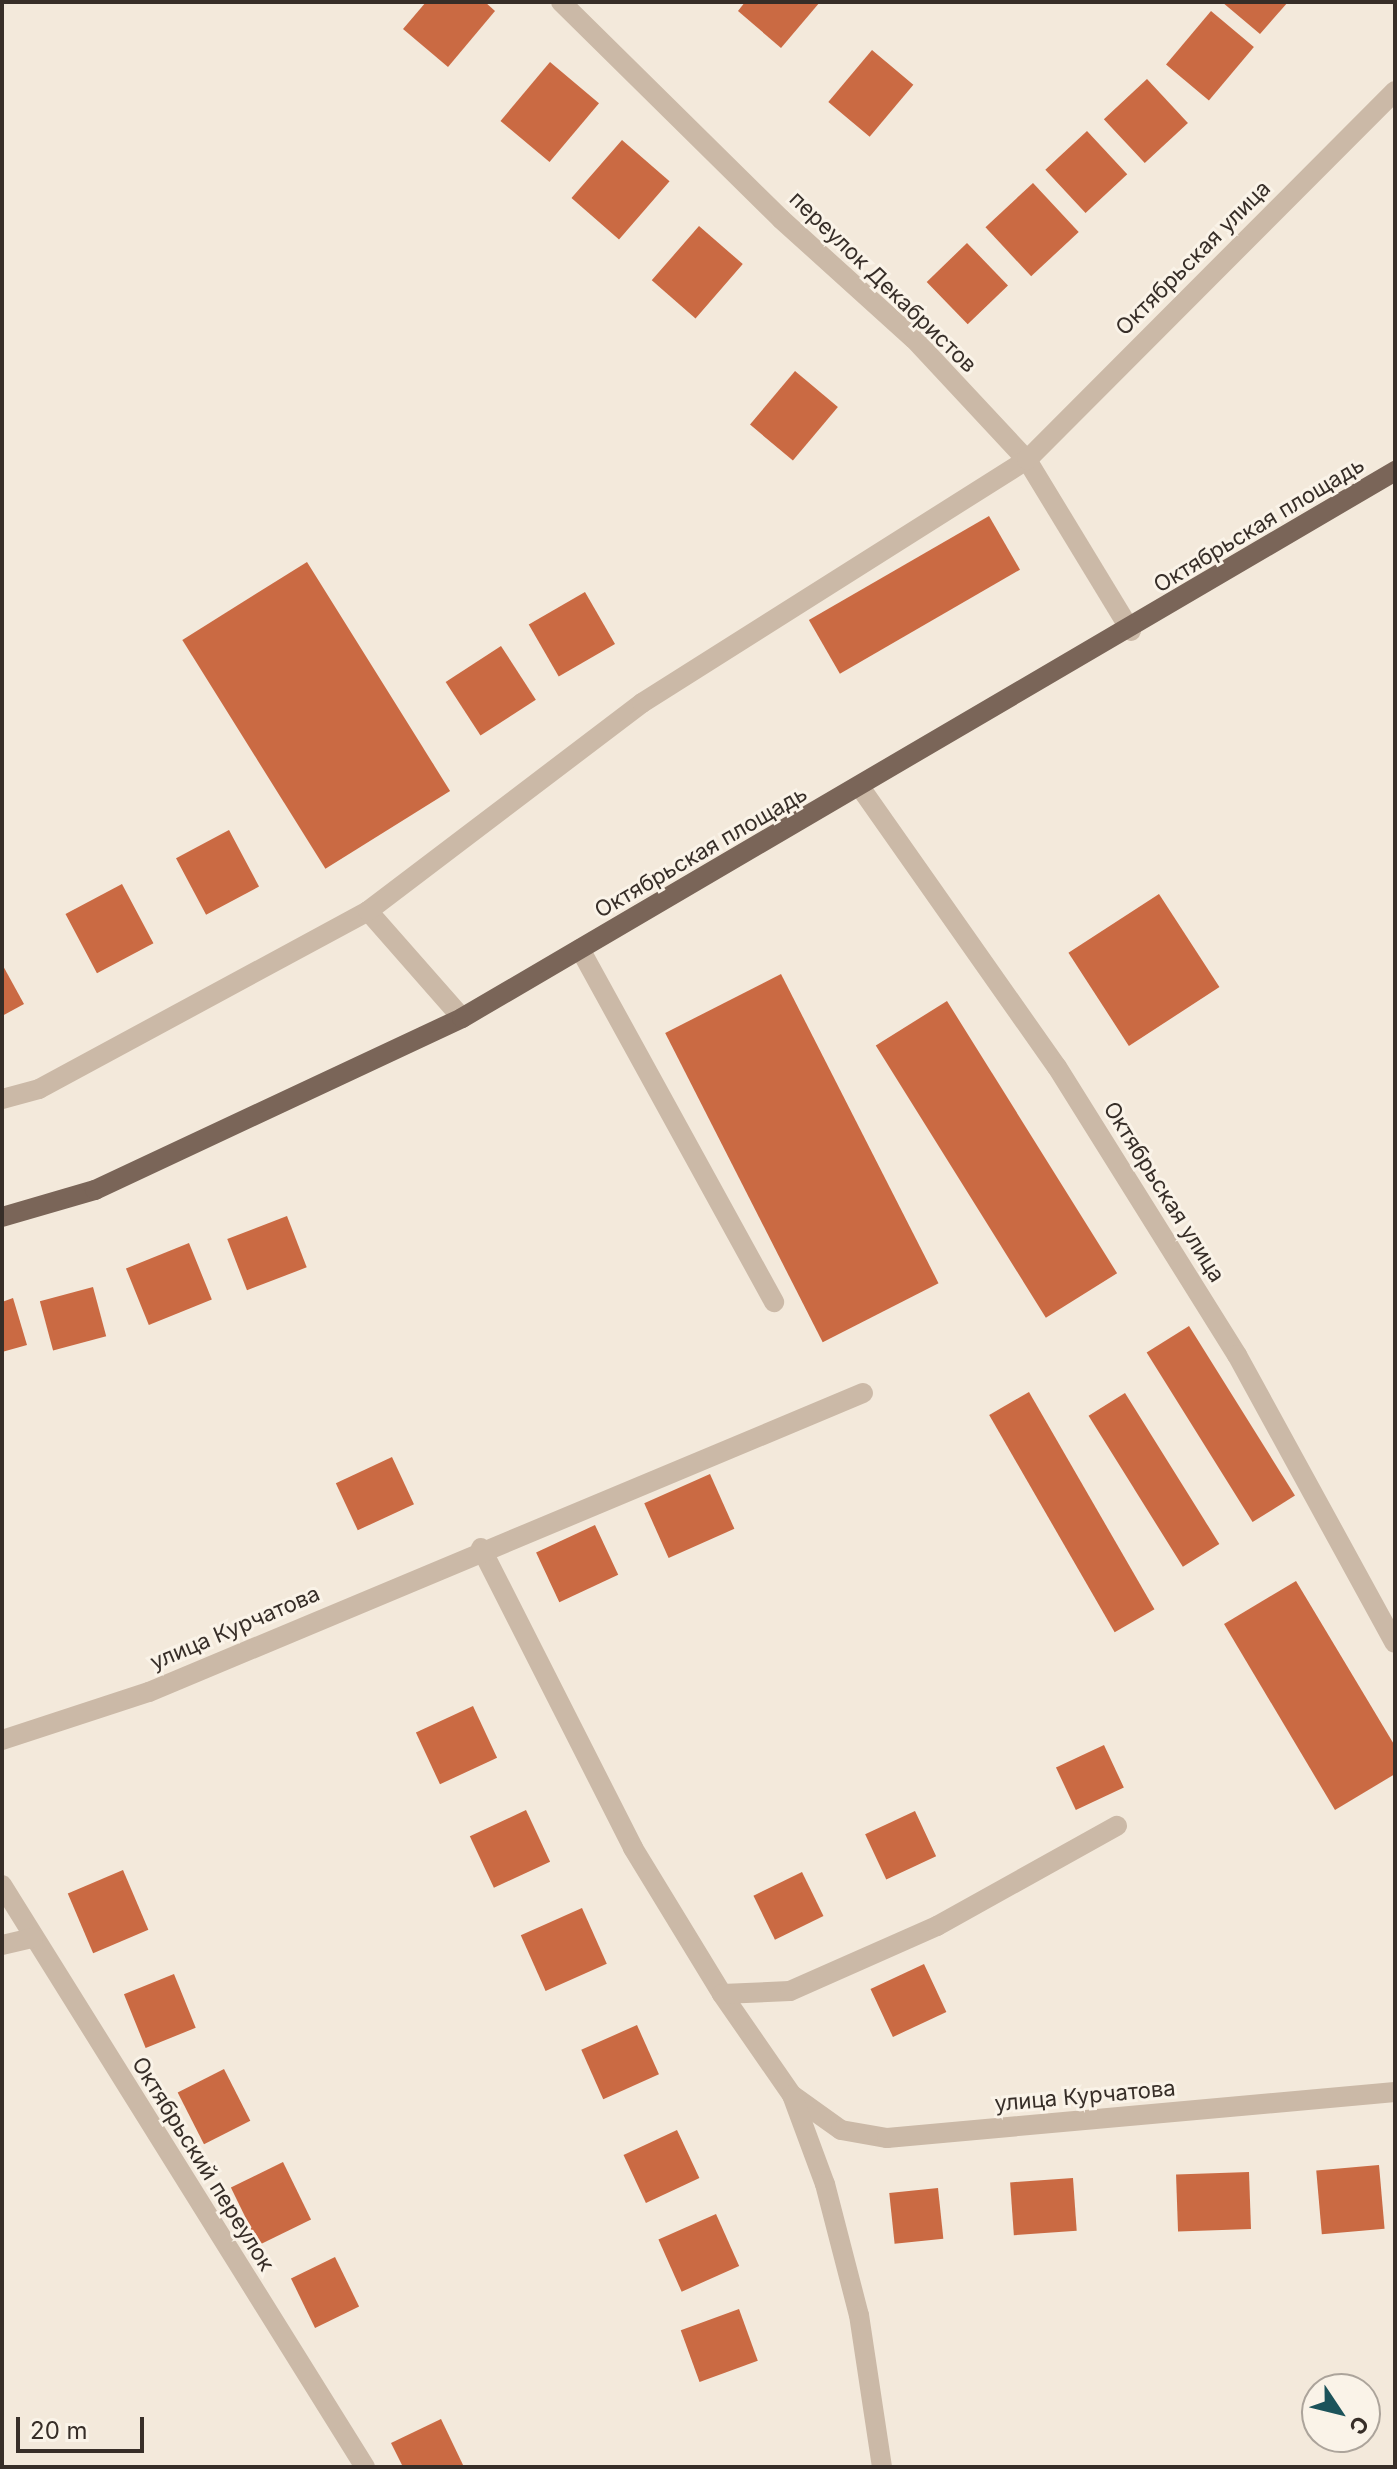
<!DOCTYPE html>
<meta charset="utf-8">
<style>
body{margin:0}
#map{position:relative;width:1397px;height:2469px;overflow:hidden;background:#f3e9db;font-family:Inter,sans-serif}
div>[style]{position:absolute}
.building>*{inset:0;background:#ca6a43;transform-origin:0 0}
.minor>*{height:20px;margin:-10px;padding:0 10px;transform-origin:10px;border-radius:10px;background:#cbb9a7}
.major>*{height:20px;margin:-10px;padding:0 10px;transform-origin:10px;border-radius:10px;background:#7a6558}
span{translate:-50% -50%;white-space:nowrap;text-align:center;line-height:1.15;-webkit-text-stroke:6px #faf3e8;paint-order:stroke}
.street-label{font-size:22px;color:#372e28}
.frame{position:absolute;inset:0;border:4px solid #372e28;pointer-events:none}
.north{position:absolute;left:1301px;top:2373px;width:80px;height:80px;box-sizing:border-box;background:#faf3e8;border:2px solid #aca49b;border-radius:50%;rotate:125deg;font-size:22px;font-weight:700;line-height:32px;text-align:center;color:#372e28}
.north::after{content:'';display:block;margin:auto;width:28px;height:36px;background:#1c535a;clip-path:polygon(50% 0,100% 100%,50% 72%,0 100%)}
.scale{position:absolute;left:16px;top:2417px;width:128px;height:36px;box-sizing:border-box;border:4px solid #372e28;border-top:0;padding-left:10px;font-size:24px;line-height:28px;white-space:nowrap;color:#372e28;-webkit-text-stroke:6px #faf3e8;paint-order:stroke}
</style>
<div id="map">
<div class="building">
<i style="clip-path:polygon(426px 2px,485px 2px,495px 11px,448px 67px,403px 29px)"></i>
<i style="clip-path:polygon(745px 2px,820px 2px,781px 48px,738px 11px)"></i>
<i style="clip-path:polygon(1222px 2px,1288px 2px,1260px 34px)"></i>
<i style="left:1211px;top:11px;width:56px;height:70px;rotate:40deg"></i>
<i style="left:872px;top:50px;width:54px;height:68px;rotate:40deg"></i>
<i style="left:550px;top:62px;width:64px;height:77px;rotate:40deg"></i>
<i style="left:1147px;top:79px;width:60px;height:59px;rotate:47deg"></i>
<i style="left:1087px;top:131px;width:59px;height:57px;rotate:47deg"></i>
<i style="left:622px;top:140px;width:63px;height:77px;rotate:41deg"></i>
<i style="left:1033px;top:183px;width:67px;height:65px;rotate:47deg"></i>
<i style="left:699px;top:226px;width:58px;height:72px;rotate:41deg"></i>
<i style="left:967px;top:243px;width:59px;height:56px;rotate:46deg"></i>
<i style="left:795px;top:371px;width:56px;height:70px;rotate:40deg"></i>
<i style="left:989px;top:516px;width:62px;height:208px;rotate:60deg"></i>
<i style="left:307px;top:562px;width:270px;height:147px;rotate:58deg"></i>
<i style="left:585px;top:592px;width:60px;height:65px;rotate:60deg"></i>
<i style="left:501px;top:646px;width:64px;height:66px;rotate:57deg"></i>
<i style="left:229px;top:830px;width:64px;height:60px;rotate:62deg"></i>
<i style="left:122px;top:884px;width:67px;height:64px;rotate:62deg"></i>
<i style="left:1159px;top:894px;width:111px;height:108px;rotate:57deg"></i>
<i style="clip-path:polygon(2px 964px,24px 1004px,2px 1016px)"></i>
<i style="left:781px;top:974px;width:347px;height:130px;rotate:63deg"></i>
<i style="left:947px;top:1001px;width:321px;height:84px;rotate:58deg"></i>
<i style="left:287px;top:1216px;width:55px;height:64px;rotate:69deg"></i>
<i style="left:189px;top:1243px;width:61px;height:68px;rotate:68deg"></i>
<i style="left:93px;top:1287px;width:51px;height:55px;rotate:75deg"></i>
<i style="clip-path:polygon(13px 1298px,27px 1345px,2px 1352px,2px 1302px)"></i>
<i style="left:1189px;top:1326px;width:200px;height:50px;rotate:58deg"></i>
<i style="left:1029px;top:1392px;width:251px;height:46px;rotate:60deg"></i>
<i style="left:1125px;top:1393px;width:178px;height:43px;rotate:58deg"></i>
<i style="left:392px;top:1457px;width:52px;height:62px;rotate:65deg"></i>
<i style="left:710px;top:1474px;width:60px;height:72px;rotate:66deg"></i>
<i style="left:595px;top:1525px;width:55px;height:65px;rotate:65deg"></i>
<i style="clip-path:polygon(1296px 1581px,1395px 1746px,1395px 1774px,1335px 1810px,1224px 1624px)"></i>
<i style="left:473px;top:1706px;width:57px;height:63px;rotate:65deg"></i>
<i style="left:1104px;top:1745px;width:47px;height:53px;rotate:65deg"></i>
<i style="left:526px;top:1810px;width:57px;height:62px;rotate:65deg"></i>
<i style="left:915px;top:1811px;width:50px;height:55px;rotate:65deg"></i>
<i style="left:123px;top:1870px;width:65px;height:60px;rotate:67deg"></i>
<i style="left:802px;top:1872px;width:49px;height:54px;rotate:64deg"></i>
<i style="left:582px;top:1908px;width:61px;height:67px;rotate:66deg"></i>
<i style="left:924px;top:1964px;width:53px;height:59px;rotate:65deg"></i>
<i style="left:174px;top:1974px;width:58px;height:54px;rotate:68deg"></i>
<i style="left:637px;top:2025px;width:54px;height:61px;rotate:66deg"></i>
<i style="left:224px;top:2069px;width:58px;height:52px;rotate:63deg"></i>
<i style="left:677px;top:2130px;width:53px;height:59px;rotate:65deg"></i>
<i style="left:283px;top:2162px;width:64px;height:58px;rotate:64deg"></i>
<i style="left:1379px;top:2165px;width:64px;height:63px;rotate:85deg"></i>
<i style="left:1249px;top:2172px;width:57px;height:73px;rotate:88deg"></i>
<i style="left:1073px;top:2178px;width:53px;height:63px;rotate:86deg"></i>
<i style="left:938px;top:2188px;width:51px;height:49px;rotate:84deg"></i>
<i style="left:716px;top:2214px;width:57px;height:63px;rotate:66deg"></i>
<i style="left:335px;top:2257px;width:55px;height:49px;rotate:64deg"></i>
<i style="left:739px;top:2309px;width:55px;height:62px;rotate:70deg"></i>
<i style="clip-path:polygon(441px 2419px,464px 2467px,403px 2467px,391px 2443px)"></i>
</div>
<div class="minor">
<i style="left:561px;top:2px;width:309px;rotate:44.6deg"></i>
<i style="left:781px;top:219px;width:179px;rotate:42.1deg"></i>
<i style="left:914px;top:339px;width:166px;rotate:47deg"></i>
<i style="left:1027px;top:460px;width:200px;rotate:58.7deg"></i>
<i style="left:860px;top:787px;width:342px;rotate:54.9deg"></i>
<i style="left:1057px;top:1067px;width:340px;rotate:58deg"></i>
<i style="left:1237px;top:1355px;width:328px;rotate:61.3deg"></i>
<i style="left:368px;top:911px;width:142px;rotate:48.7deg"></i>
<i style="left:580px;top:949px;width:403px;rotate:61.2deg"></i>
<i style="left:2px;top:1099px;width:38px;rotate:-15deg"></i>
<i style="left:39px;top:1089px;width:374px;rotate:-28.4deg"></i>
<i style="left:368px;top:911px;width:344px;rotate:-37.2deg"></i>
<i style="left:642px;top:703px;width:455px;rotate:-32.3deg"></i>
<i style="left:1027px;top:460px;width:521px;rotate:-45.08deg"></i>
<i style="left:481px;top:1548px;width:336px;rotate:63.1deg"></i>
<i style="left:633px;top:1848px;width:171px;rotate:58.6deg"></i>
<i style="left:722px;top:1994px;width:123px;rotate:55.3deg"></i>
<i style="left:792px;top:2095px;width:60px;rotate:35.5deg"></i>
<i style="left:841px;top:2130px;width:47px;rotate:9.9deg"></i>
<i style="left:887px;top:2138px;width:510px;rotate:-5.17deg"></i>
<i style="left:2px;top:1740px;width:155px;rotate:-18.1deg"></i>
<i style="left:149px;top:1692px;width:774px;rotate:-22.72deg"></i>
<i style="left:2px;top:1885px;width:686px;rotate:58.05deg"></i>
<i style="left:2px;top:1945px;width:32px;rotate:-13deg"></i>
<i style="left:722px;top:1994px;width:68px;rotate:-2.5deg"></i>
<i style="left:790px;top:1991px;width:161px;rotate:-23.9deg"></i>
<i style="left:937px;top:1926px;width:206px;rotate:-29.1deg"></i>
<i style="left:792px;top:2095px;width:95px;rotate:69.7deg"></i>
<i style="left:825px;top:2184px;width:135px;rotate:75.5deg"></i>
<i style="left:859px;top:2315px;width:154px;rotate:81.4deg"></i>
</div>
<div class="major">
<i style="left:2px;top:1217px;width:97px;rotate:-16.2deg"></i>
<i style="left:95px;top:1190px;width:405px;rotate:-25.1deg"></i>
<i style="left:462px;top:1018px;width:1082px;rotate:-30.38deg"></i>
</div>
<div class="street-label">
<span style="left:1193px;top:258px;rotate:-45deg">Октябрьская улица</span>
<span style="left:883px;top:282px;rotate:44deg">переулок Декабристов</span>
<span style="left:1259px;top:525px;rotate:-31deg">Октябрьская площадь</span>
<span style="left:701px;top:852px;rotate:-30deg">Октябрьская площадь</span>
<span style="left:1164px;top:1192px;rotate:58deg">Октябрьская улица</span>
<span style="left:235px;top:1628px;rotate:-23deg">улица Курчатова</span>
<span style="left:1085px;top:2096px;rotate:-5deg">улица Курчатова</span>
<span style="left:203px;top:2164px;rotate:58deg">Октябрьский переулок</span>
</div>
<div class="frame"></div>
<div class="north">С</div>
<div class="scale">20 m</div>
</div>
